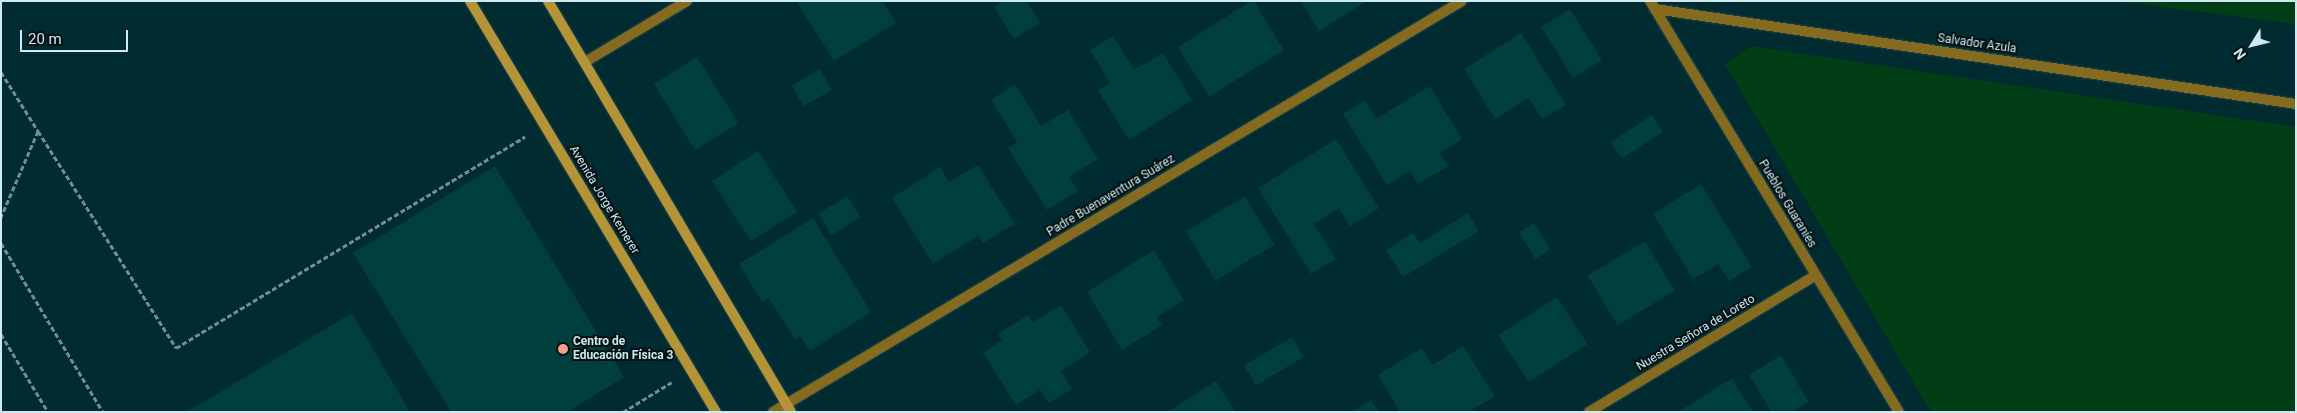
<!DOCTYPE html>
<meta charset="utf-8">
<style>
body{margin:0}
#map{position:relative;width:2297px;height:413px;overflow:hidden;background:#002b31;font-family:Roboto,sans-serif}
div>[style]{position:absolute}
.green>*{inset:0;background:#013d15}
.building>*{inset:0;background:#003f3b;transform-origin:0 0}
.path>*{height:3px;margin-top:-1.5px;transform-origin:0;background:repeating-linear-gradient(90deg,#6e9095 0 5px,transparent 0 7.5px)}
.roads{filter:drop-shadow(0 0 1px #1d464b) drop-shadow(0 0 1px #1d464b)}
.street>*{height:10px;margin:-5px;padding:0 5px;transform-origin:5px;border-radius:5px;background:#856b20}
.secondary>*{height:10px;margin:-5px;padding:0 5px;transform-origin:5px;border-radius:5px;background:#b59437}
.dots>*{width:14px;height:14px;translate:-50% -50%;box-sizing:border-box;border:2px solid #001114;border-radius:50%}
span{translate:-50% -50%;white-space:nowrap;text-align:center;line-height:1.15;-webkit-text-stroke:4px #001114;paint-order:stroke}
.street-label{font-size:12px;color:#cfeaee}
.poi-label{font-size:12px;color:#cfeaee;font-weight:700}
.left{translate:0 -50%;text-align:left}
.frame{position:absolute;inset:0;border:2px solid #cfeaee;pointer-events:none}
.north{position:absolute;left:2227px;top:20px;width:50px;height:50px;-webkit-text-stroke:4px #001114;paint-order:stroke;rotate:234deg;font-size:14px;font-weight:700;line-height:20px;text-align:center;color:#cfeaee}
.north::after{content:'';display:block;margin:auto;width:18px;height:22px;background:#cfeaee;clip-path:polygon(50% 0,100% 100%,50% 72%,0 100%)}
.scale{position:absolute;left:20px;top:30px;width:108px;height:22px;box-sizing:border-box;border:2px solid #cfeaee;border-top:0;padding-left:6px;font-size:15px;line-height:18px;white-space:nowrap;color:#cfeaee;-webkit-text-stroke:4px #001114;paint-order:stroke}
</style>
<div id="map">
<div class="green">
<i style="clip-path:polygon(2115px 1px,2296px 1px,2296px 24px)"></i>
<i style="clip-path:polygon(1751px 46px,2296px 127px,2296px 411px,1931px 412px,1725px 64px)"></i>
</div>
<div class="building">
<i style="clip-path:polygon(796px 1px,883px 1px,896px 23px,834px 61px)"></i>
<i style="clip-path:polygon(1004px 1px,1027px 1px,1040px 23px,1014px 39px,994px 7px)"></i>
<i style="clip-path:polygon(1251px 1px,1254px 1px,1284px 50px,1209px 97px,1178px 47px)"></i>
<i style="clip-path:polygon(1301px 1px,1367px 1px,1319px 31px)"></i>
<i style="left:1570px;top:9px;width:60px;height:34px;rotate:58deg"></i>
<i style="clip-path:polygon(1521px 33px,1566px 105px,1542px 119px,1529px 98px,1495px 119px,1464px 69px)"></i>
<i style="clip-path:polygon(1113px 36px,1134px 70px,1163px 53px,1192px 100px,1129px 140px,1098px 90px,1110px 83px,1090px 50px)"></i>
<i style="left:697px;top:57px;width:78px;height:51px;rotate:58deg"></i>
<i style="left:820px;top:69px;width:24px;height:33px;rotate:60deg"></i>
<i style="clip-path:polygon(1015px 84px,1041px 126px,1068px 110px,1098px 159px,1069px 177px,1078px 191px,1047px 210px,1008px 148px,1017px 142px,991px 100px)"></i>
<i style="clip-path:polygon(1430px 86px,1462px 139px,1440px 153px,1448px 166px,1418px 184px,1410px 171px,1387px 185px,1343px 114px,1365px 100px,1376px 119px)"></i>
<i style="left:1652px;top:115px;width:20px;height:49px;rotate:57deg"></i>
<i style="clip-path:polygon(1336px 139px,1379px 208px,1350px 226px,1339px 208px,1314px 224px,1336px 259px,1311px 274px,1258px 188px)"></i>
<i style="left:758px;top:151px;width:72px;height:55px;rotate:57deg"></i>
<i style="clip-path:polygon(978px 165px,1015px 224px,983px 243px,978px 236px,933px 264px,892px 198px,940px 167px,949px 182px)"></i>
<i style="clip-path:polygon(495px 166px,624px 377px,567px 412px,451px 412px,353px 253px)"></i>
<i style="clip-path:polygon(1701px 184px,1752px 267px,1729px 281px,1718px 264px,1693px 279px,1653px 214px)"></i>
<i style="left:847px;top:196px;width:25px;height:34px;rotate:58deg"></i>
<i style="left:1245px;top:196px;width:57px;height:69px;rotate:59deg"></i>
<i style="clip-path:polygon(1468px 213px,1479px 231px,1403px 277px,1386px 250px,1413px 233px,1420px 243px)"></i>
<i style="clip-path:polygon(813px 218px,871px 312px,810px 351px,801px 337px,795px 340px,769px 298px,762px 302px,739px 264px)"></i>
<i style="left:1534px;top:223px;width:31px;height:18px;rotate:58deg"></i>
<i style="left:1645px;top:241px;width:58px;height:67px;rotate:59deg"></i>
<i style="clip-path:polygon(1154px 250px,1184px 300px,1157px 317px,1162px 325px,1122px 350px,1087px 292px)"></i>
<i style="left:1557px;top:297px;width:56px;height:70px;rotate:57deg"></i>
<i style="clip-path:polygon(1061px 305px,1090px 352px,1061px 371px,1072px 389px,1049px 403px,1040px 390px,1016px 405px,983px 353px,1002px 340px,998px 334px,1028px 315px,1033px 322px)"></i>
<i style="clip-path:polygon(352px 313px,410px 412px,186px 412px,222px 391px)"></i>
<i style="left:1292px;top:337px;width:23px;height:56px;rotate:59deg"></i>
<i style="clip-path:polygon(1463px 346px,1495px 396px,1469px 412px,1400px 412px,1378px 375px,1422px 348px,1432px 365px)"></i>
<i style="clip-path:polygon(1781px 355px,1809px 402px,1793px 412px,1772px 412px,1749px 375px)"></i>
<i style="clip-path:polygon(1732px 378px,1753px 412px,1678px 412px)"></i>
<i style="clip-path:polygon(1216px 381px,1235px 412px,1167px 412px)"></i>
<i style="clip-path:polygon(1371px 400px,1379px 412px,1352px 412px)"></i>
</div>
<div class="path">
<i style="left:1px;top:72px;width:70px;rotate:57.9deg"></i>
<i style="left:38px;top:131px;width:94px;rotate:113.3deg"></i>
<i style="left:38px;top:131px;width:257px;rotate:57.5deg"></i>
<i style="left:176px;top:348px;width:408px;rotate:-31.2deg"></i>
<i style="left:1px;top:243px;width:197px;rotate:58.9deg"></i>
<i style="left:1px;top:334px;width:91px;rotate:58.9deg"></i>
<i style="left:623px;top:412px;width:57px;rotate:-31.5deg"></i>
</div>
<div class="roads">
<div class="street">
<i style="left:1650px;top:1px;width:481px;rotate:58.8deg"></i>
<i style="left:1655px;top:9px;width:648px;rotate:8.43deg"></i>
<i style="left:585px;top:62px;width:119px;rotate:-30.9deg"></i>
<i style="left:773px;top:412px;width:802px;rotate:-30.82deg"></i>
<i style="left:1589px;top:412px;width:265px;rotate:-31.1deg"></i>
</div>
<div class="secondary">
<i style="left:470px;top:1px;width:479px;rotate:59.1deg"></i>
<i style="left:548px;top:1px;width:477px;rotate:59.4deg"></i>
</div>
</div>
<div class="dots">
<i style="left:563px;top:349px;background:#f59d90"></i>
</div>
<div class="street-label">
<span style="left:1977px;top:44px;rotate:8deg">Salvador Azula</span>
<span style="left:1111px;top:196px;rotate:-31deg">Padre Buenaventura Suárez</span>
<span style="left:604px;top:200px;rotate:59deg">Avenida Jorge Kemerer</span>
<span style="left:1787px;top:204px;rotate:59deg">Pueblos Guaraníes</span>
<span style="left:1696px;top:333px;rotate:-31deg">Nuestra Señora de Loreto</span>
</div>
<div class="poi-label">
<span class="left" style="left:573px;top:349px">Centro de<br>Educación Física 3</span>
</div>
<div class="frame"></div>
<div class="north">N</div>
<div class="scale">20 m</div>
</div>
